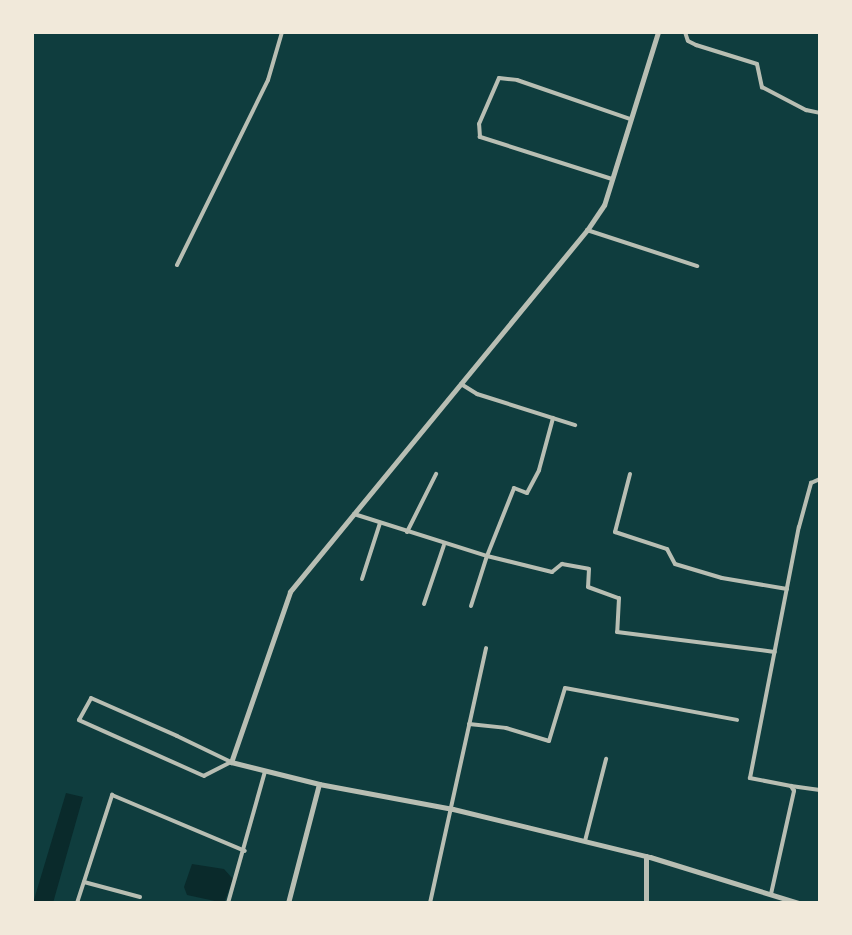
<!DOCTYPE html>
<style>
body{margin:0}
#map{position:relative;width:852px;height:935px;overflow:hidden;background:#0f3d3e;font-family:Figtree,sans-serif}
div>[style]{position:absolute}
.water>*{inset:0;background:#0a2a2b}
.minor>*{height:4px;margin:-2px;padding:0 2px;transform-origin:2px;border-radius:2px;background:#b8beb3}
.tertiary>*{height:5px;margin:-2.5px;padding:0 2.5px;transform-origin:2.5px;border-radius:2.5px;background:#b8beb3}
span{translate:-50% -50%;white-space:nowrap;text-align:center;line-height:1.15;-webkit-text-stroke:6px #f1e9da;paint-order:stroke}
.frame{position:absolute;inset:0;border:34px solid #f1e9da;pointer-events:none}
</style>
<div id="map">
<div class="water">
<i style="clip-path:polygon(66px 793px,83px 797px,53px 903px,33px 903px)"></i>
<i style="clip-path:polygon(192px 864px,224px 869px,233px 879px,224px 903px,187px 895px,184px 887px)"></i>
</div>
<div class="minor">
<i style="left:685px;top:32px;width:9px;rotate:72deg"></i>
<i style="left:688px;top:41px;width:9px;rotate:27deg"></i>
<i style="left:696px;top:45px;width:64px;rotate:17.3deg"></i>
<i style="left:757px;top:64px;width:24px;rotate:78deg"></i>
<i style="left:762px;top:87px;width:50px;rotate:27.6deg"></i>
<i style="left:806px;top:110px;width:14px;rotate:12deg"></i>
<i style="left:612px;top:179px;width:139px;rotate:-162.3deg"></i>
<i style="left:480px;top:137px;width:13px;rotate:-94deg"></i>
<i style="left:479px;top:124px;width:50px;rotate:-66.5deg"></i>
<i style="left:499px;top:78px;width:18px;rotate:6deg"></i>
<i style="left:517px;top:80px;width:120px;rotate:19deg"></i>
<i style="left:587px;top:230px;width:116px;rotate:18.1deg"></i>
<i style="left:177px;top:265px;width:206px;rotate:-63.8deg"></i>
<i style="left:268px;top:80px;width:50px;rotate:-73.7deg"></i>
<i style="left:461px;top:384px;width:19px;rotate:32deg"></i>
<i style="left:477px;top:394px;width:103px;rotate:17.6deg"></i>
<i style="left:630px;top:474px;width:60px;rotate:104.5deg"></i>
<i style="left:615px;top:532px;width:55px;rotate:18.1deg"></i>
<i style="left:667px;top:549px;width:17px;rotate:62deg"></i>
<i style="left:675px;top:564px;width:49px;rotate:16.6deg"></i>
<i style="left:722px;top:578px;width:66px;rotate:9.6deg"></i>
<i style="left:354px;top:514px;width:139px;rotate:17.5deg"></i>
<i style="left:487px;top:556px;width:73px;rotate:-68.3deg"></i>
<i style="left:514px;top:488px;width:14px;rotate:21deg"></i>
<i style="left:527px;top:493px;width:26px;rotate:-62deg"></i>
<i style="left:539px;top:470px;width:54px;rotate:-74.9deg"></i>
<i style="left:407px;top:532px;width:65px;rotate:-63.4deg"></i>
<i style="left:362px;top:579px;width:59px;rotate:-72.2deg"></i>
<i style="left:424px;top:604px;width:62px;rotate:-71.3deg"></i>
<i style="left:471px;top:606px;width:52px;rotate:-72.3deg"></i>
<i style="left:487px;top:556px;width:67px;rotate:13.8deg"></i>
<i style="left:552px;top:572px;width:13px;rotate:-39deg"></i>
<i style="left:562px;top:564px;width:27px;rotate:10deg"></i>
<i style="left:589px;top:569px;width:18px;rotate:93deg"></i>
<i style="left:588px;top:587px;width:33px;rotate:20deg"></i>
<i style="left:619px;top:598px;width:34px;rotate:93deg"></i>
<i style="left:617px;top:632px;width:159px;rotate:7.2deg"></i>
<i style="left:91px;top:698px;width:94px;rotate:23.8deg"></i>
<i style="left:177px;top:736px;width:60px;rotate:25.7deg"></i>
<i style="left:231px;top:762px;width:30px;rotate:153deg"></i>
<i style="left:204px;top:776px;width:137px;rotate:-155.9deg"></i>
<i style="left:79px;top:720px;width:25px;rotate:-61deg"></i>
<i style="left:469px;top:724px;width:37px;rotate:6deg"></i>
<i style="left:506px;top:728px;width:45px;rotate:16.8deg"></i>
<i style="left:549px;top:741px;width:55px;rotate:-73.2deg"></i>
<i style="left:565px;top:688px;width:175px;rotate:10.5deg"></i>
<i style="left:791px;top:786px;width:29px;rotate:8deg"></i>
<i style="left:585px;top:841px;width:85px;rotate:-75.6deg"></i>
<i style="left:84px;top:882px;width:58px;rotate:15deg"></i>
<i style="left:771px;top:894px;width:106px;rotate:-77.4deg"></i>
<i style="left:794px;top:791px;width:6px;rotate:-121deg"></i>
<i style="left:791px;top:786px;width:42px;rotate:-169deg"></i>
<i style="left:750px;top:778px;width:256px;rotate:-79deg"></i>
<i style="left:799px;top:527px;width:46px;rotate:-74.7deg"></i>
<i style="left:811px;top:483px;width:10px;rotate:-24deg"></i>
<i style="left:77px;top:903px;width:114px;rotate:-72deg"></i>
<i style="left:112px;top:795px;width:144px;rotate:22.8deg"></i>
<i style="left:228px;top:903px;width:137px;rotate:-74.3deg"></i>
<i style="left:430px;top:903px;width:261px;rotate:-77.6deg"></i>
</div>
<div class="tertiary">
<i style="left:658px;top:32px;width:181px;rotate:107.3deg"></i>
<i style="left:604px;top:205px;width:30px;rotate:124deg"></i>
<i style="left:587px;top:230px;width:468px;rotate:129.4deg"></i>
<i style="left:290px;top:592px;width:180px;rotate:109.1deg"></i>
<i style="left:231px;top:762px;width:91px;rotate:14deg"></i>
<i style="left:319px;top:784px;width:136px;rotate:10.6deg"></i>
<i style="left:453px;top:809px;width:203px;rotate:13.7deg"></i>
<i style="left:650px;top:857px;width:156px;rotate:17.2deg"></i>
<i style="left:646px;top:856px;width:47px;rotate:90deg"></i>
<i style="left:288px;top:903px;width:123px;rotate:-75.4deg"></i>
</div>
<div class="frame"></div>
</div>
